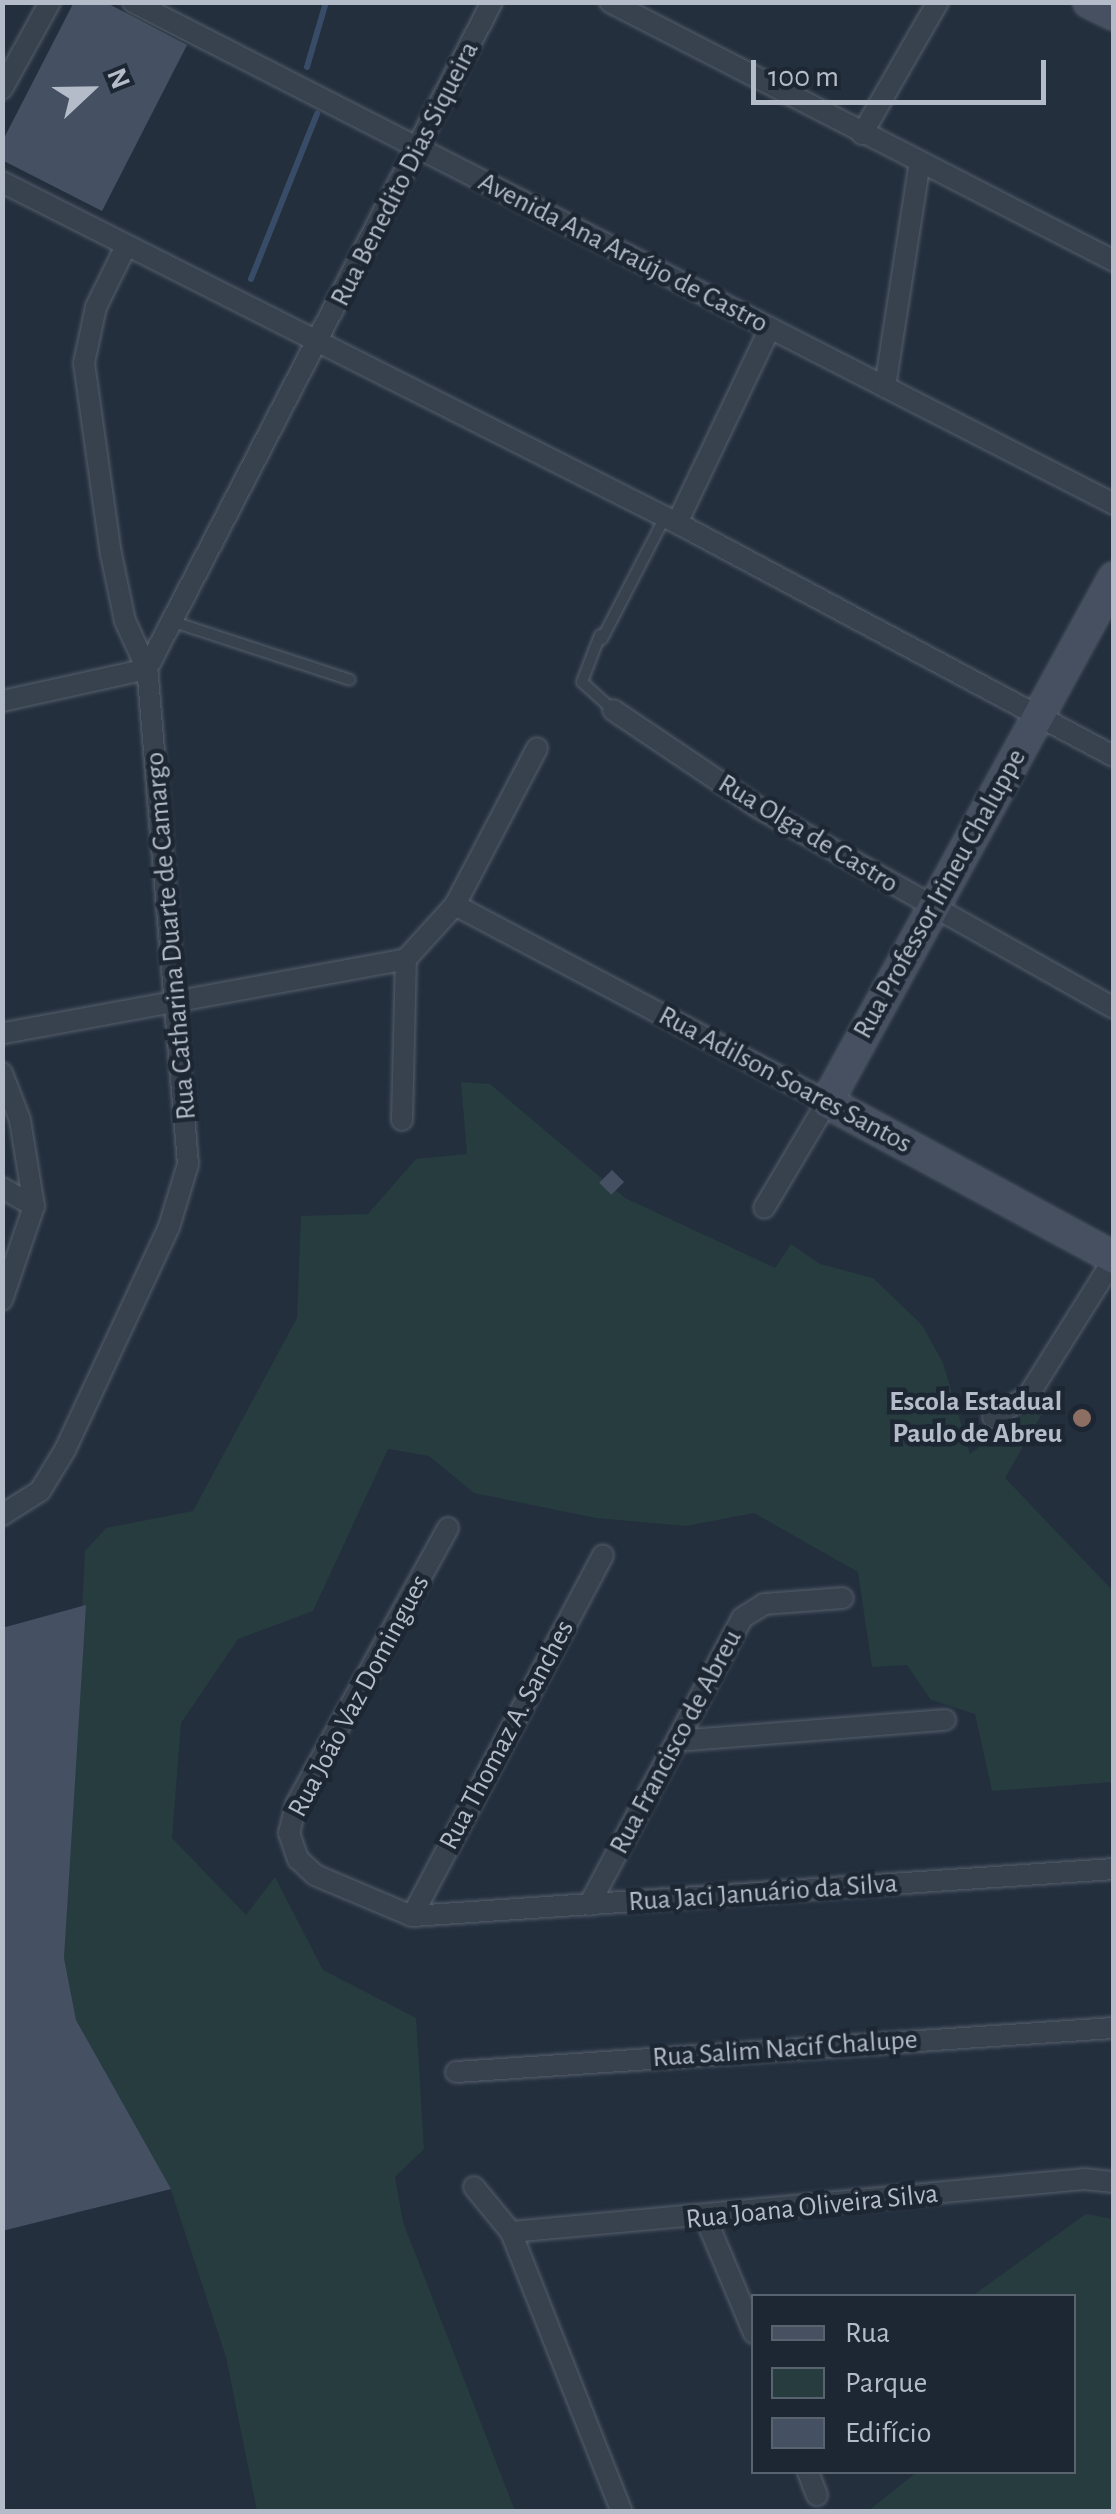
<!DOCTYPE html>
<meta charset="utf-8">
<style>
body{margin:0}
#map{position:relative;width:1116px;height:2514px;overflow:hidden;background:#242f3e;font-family:"Alegreya Sans",sans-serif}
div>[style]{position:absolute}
.green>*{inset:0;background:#263c3f}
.stream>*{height:6px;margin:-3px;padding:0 3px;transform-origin:3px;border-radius:3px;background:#394c67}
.building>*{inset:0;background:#455162;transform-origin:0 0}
.roads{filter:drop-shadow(0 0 2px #565f6c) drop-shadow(0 0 2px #565f6c)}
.lane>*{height:10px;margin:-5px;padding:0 5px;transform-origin:5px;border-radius:5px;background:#38414e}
.street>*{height:20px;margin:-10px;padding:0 10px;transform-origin:10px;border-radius:10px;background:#38414e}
.secondary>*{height:30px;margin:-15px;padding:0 15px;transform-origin:15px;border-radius:15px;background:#465061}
.dots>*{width:28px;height:28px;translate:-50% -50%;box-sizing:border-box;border:5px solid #1d2633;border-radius:50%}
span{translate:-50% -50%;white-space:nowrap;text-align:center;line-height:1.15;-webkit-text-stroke:9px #1d2633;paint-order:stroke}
.street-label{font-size:28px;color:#b4bcc9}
.poi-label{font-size:28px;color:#b4bcc9;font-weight:700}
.right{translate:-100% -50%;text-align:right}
.frame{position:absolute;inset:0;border:5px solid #b4bcc9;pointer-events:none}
.legend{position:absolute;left:751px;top:2294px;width:325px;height:180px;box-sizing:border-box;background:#1d2633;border:2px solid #59626f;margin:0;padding:12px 18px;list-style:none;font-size:30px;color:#b4bcc9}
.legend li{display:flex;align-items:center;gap:20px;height:50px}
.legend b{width:50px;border:2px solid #59626f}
.north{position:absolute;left:40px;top:40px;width:100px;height:100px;-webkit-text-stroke:8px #1d2633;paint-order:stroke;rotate:68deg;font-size:28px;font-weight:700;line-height:40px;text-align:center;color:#b4bcc9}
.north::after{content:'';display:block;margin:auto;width:35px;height:45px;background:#b4bcc9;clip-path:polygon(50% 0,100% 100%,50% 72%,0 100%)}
.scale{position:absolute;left:751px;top:60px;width:295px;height:45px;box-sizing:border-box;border:5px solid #b4bcc9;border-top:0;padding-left:12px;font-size:30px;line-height:35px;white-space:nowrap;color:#b4bcc9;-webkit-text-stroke:8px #1d2633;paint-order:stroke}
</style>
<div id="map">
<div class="green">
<i style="clip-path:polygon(461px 1082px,490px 1084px,625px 1198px,775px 1268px,791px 1244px,820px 1264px,873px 1278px,922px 1325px,943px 1363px,970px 1454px,1054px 1393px,1005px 1478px,1113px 1591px,1113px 1782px,992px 1791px,975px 1714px,931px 1700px,907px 1665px,872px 1667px,858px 1572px,754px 1513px,686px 1526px,596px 1518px,474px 1493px,429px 1456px,388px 1449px,313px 1611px,238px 1639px,181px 1723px,172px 1838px,246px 1915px,275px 1877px,323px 1970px,416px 2018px,424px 2149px,395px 2177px,403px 2222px,515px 2511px,257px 2511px,226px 2357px,171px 2190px,76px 2020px,64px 1958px,85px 1551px,106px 1528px,193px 1511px,297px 1318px,301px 1216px,368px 1214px,416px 1159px,467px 1154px)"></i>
<i style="clip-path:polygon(1086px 2214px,1113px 2219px,1113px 2511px,868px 2511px,917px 2472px,1074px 2472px,1074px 2296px,972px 2296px)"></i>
</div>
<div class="stream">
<i style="left:307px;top:67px;width:68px;rotate:-73.7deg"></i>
<i style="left:251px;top:279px;width:178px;rotate:-68.2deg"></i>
</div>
<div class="building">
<i style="clip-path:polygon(74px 2px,105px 2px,187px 45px,102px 211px,2px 160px,2px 142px)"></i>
<i style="left:612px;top:1170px;width:17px;height:18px;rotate:45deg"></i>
<i style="clip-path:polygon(86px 1605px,64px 1958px,76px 2020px,171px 2189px,2px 2231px,2px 1628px)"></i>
</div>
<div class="roads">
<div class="lane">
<i style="left:171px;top:621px;width:188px;rotate:18.2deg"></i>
<i style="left:600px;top:635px;width:50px;rotate:111deg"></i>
<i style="left:582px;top:682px;width:42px;rotate:42.1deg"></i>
<i style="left:602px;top:639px;width:137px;rotate:-62.7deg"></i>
</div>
<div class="street">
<i style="left:133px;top:2px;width:1102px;rotate:27.1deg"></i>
<i style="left:610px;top:2px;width:567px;rotate:27.2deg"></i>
<i style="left:2px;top:89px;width:99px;rotate:-61.1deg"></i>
<i style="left:862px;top:134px;width:152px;rotate:-60.1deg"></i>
<i style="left:2px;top:182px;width:756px;rotate:26.8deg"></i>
<i style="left:677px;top:523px;width:495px;rotate:28.1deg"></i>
<i style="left:126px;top:246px;width:68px;rotate:116.2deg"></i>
<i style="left:96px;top:307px;width:57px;rotate:102.1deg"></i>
<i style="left:84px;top:363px;width:193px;rotate:82deg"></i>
<i style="left:111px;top:554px;width:68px;rotate:78.2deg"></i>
<i style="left:125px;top:621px;width:53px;rotate:65.4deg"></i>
<i style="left:885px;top:387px;width:228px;rotate:-81.2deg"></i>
<i style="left:677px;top:523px;width:216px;rotate:-64.5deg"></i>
<i style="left:2px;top:701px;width:148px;rotate:-12.4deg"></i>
<i style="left:613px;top:710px;width:176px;rotate:33.9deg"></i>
<i style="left:759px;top:808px;width:407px;rotate:29.4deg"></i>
<i style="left:455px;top:905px;width:421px;rotate:27.9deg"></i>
<i style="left:827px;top:1102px;width:123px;rotate:120.7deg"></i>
<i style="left:4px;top:1033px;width:409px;rotate:-10.4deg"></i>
<i style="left:2px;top:1073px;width:50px;rotate:69deg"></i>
<i style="left:20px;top:1120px;width:87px;rotate:80.8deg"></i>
<i style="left:34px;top:1206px;width:99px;rotate:108.8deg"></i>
<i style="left:402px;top:1120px;width:161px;rotate:-88.6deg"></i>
<i style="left:406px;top:959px;width:73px;rotate:-47.8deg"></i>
<i style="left:455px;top:905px;width:177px;rotate:-62.4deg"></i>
<i style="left:2px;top:1188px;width:37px;rotate:29deg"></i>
<i style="left:993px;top:1417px;width:41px;rotate:-31deg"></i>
<i style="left:1028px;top:1396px;width:162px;rotate:-57.9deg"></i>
<i style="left:2px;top:1515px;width:45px;rotate:-32.3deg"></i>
<i style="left:40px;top:1491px;width:48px;rotate:-58.6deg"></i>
<i style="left:65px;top:1450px;width:246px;rotate:-65deg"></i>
<i style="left:169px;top:1227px;width:66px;rotate:-73.2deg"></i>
<i style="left:188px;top:1164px;width:497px;rotate:-94.7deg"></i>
<i style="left:147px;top:669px;width:751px;rotate:-62.65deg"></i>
<i style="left:448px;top:1528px;width:316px;rotate:118.8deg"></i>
<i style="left:296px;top:1805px;width:29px;rotate:104deg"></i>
<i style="left:289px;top:1833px;width:28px;rotate:71deg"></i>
<i style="left:298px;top:1859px;width:23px;rotate:43deg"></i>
<i style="left:315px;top:1875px;width:105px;rotate:22.9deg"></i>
<i style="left:412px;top:1916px;width:704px;rotate:-3.83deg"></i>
<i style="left:677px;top:1741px;width:269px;rotate:-4.5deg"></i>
<i style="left:589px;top:1905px;width:325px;rotate:-61.9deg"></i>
<i style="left:742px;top:1618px;width:26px;rotate:-32deg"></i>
<i style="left:764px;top:1604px;width:79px;rotate:-4.3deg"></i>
<i style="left:412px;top:1916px;width:408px;rotate:-62.1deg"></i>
<i style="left:456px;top:2072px;width:659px;rotate:-3.83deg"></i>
<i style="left:474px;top:2187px;width:58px;rotate:50.6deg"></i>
<i style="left:511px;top:2232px;width:301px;rotate:68.4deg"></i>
<i style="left:706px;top:2219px;width:124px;rotate:67.2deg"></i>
<i style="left:511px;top:2232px;width:575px;rotate:-5.28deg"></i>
<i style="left:1084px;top:2179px;width:30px;rotate:6deg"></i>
<i style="left:808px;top:2472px;width:25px;rotate:69deg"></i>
</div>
<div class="secondary">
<i style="left:1089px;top:2px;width:28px;rotate:26deg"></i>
<i style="left:1114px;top:578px;width:597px;rotate:118.71deg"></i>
<i style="left:827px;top:1102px;width:327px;rotate:28.5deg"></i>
</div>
</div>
<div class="dots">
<i style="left:1082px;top:1418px;background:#8d6e63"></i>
</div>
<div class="street-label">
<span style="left:405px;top:174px;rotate:-63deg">Rua Benedito Dias Siqueira</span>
<span style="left:623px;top:253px;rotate:27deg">Avenida Ana Araújo de Castro</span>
<span style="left:808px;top:834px;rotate:31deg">Rua Olga de Castro</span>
<span style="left:940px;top:894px;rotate:-61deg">Rua Professor Irineu Chaluppe</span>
<span style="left:171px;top:936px;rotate:-95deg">Rua Catharina Duarte de Camargo</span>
<span style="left:785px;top:1080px;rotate:28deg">Rua Adilson Soares Santos</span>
<span style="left:359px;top:1696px;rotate:-62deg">Rua João Vaz Domingues</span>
<span style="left:507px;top:1735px;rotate:-62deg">Rua Thomaz A. Sanches</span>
<span style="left:676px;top:1742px;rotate:-62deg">Rua Francisco de Abreu</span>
<span style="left:763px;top:1893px;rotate:-4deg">Rua Jaci Januário da Silva</span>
<span style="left:785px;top:2049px;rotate:-4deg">Rua Salim Nacif Chalupe</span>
<span style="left:812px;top:2207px;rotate:-6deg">Rua Joana Oliveira Silva</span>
</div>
<div class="poi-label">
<span class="right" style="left:1062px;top:1418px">Escola Estadual<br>Paulo de Abreu</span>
</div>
<div class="frame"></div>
<ul class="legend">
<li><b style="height:12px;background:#465061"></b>Rua</li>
<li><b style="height:28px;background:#263c3f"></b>Parque</li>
<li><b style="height:28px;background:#455162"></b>Edifício</li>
</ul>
<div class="north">N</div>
<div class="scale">100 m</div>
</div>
